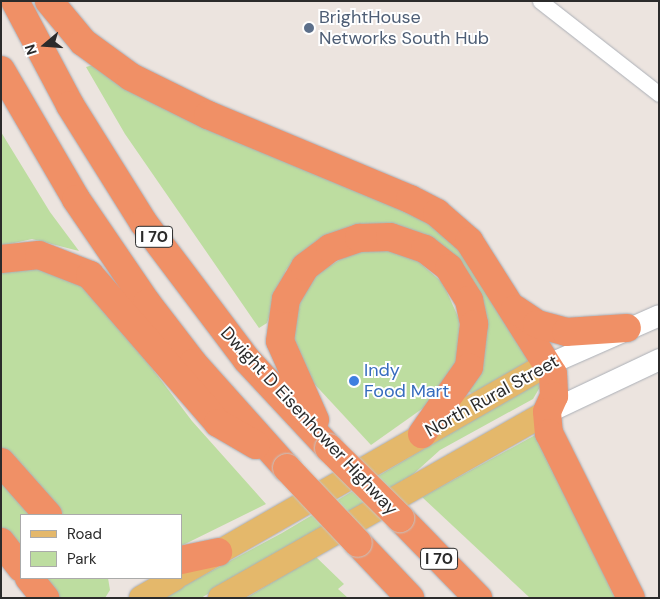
<!DOCTYPE html>
<style>
body{margin:0}
#map{position:relative;width:660px;height:599px;overflow:hidden;background:#ece4df;font-family:"DM Sans",sans-serif}
div>[style]{position:absolute}
.green>*{inset:0;background:#bddda0}
.roads{filter:drop-shadow(0 0 1px #abafb6) drop-shadow(0 0 1px #abafb6)}
.street>*{height:15px;margin:-7.5px;padding:0 7.5px;transform-origin:7.5px;border-radius:7.5px;background:#fff}
.secondary>*{height:21px;margin:-10.5px;padding:0 10.5px;transform-origin:10.5px;border-radius:10.5px;background:#fff}
.primary>*{height:24px;margin:-12px;padding:0 12px;transform-origin:12px;border-radius:12px;background:#e4b86b}
.highway>*{height:28px;margin:-14px;padding:0 14px;transform-origin:14px;border-radius:14px;background:#f09066}
.bridges{filter:drop-shadow(0 0 1px #c4c4c4) drop-shadow(0 0 1px #c4c4c4)}
.highway-bridge>*{height:28px;margin:-14px;padding:0 14px;transform-origin:14px;border-radius:14px;background:#f09066}
.dots>*{width:14px;height:14px;translate:-50% -50%;box-sizing:border-box;border:2px solid #fff;border-radius:50%}
span{translate:-50% -50%;white-space:nowrap;text-align:center;line-height:1.15;-webkit-text-stroke:4px #fff;paint-order:stroke}
.shield-label span{padding:1px 4px;background:#fff;border:1px solid;border-radius:4px;-webkit-text-stroke-width:0}
.shield-label{font-size:16px;color:#2b2b2b;font-weight:700}
.service-label{font-size:18px;color:#4e5e75}
.left{translate:0 -50%;text-align:left}
.shop-label{font-size:18px;color:#366cbe}
.street-label{font-size:18px;color:#2b2b2b}
.frame{position:absolute;inset:0;border:2px solid #2b2b2b;pointer-events:none}
.legend{position:absolute;left:20px;top:514px;width:162px;height:65px;box-sizing:border-box;background:#fff;border:1px solid #aaa;margin:0;padding:6px 9px;list-style:none;font-size:15px;color:#2b2b2b}
.legend li{display:flex;align-items:center;gap:10px;height:25px}
.legend b{width:25px;border:1px solid #aaa}
.north{position:absolute;left:20px;top:20px;width:50px;height:50px;-webkit-text-stroke:4px #fff;paint-order:stroke;rotate:252deg;font-size:14px;font-weight:700;line-height:20px;text-align:center;color:#2b2b2b}
.north::after{content:'';display:block;margin:auto;width:18px;height:22px;background:#2b2b2b;clip-path:polygon(50% 0,100% 100%,50% 72%,0 100%)}
</style>
<div id="map">
<div class="green">
<i style="clip-path:polygon(93px 65px,446px 231px,533px 358px,500px 380px,472px 393px,465px 391px,477px 359px,440px 250px,316px 241px,286px 270px,267px 323px,259px 328px,125px 134px,86px 67px)"></i>
<i style="clip-path:polygon(1px 132px,50px 212px,79px 251px,32px 239px,1px 246px)"></i>
<i style="clip-path:polygon(379px 248px,412px 256px,443px 283px,459px 319px,461px 344px,459px 361px,436px 399px,371px 445px,307px 376px,295px 349px,292px 326px,301px 295px,318px 273px,349px 254px)"></i>
<i style="clip-path:polygon(42px 266px,92px 289px,192px 421px,266px 504px,181px 546px,181px 515px,59px 515px,1px 450px,1px 271px)"></i>
<i style="clip-path:polygon(538px 381px,540px 387px,533px 399px,440px 450px,409px 478px,201px 598px,161px 598px,282px 533px)"></i>
<i style="clip-path:polygon(537px 434px,615px 598px,530px 598px,422px 497px)"></i>
<i style="clip-path:polygon(1px 482px,32px 515px,21px 515px,21px 556px,1px 530px)"></i>
<i style="clip-path:polygon(315px 556px,344px 584px,338px 589px,348px 598px,246px 598px)"></i>
<i style="clip-path:polygon(37px 578px,108px 578px,110px 590px,105px 598px,53px 598px)"></i>
</div>
<div class="roads">
<div class="street">
<i style="left:540px;top:1px;width:151px;rotate:38deg"></i>
</div>
<div class="secondary">
<i style="left:548px;top:364px;width:121px;rotate:-23.8deg"></i>
<i style="left:547px;top:412px;width:124px;rotate:-25.3deg"></i>
</div>
<div class="primary">
<i style="left:181px;top:574px;width:423px;rotate:-29.8deg"></i>
<i style="left:141px;top:598px;width:39px;rotate:-30deg"></i>
<i style="left:220px;top:598px;width:376px;rotate:-29.6deg"></i>
</div>
<div class="highway">
<i style="left:15px;top:1px;width:118px;rotate:62.1deg"></i>
<i style="left:70px;top:105px;width:138px;rotate:58deg"></i>
<i style="left:143px;top:222px;width:173px;rotate:53deg"></i>
<i style="left:247px;top:360px;width:120px;rotate:47deg"></i>
<i style="left:49px;top:1px;width:53px;rotate:50.3deg"></i>
<i style="left:83px;top:42px;width:59px;rotate:36.1deg"></i>
<i style="left:131px;top:77px;width:86px;rotate:26.3deg"></i>
<i style="left:208px;top:115px;width:219px;rotate:22.6deg"></i>
<i style="left:410px;top:199px;width:30px;rotate:27deg"></i>
<i style="left:437px;top:213px;width:43px;rotate:41.2deg"></i>
<i style="left:469px;top:241px;width:157px;rotate:57.7deg"></i>
<i style="left:553px;top:374px;width:22px;rotate:87deg"></i>
<i style="left:554px;top:396px;width:17px;rotate:114deg"></i>
<i style="left:547px;top:412px;width:21px;rotate:85deg"></i>
<i style="left:549px;top:433px;width:184px;rotate:63.6deg"></i>
<i style="left:1px;top:70px;width:149px;rotate:59.8deg"></i>
<i style="left:76px;top:199px;width:126px;rotate:55.7deg"></i>
<i style="left:147px;top:303px;width:76px;rotate:52.5deg"></i>
<i style="left:193px;top:363px;width:141px;rotate:48.2deg"></i>
<i style="left:1px;top:259px;width:38px;rotate:-6deg"></i>
<i style="left:39px;top:255px;width:55px;rotate:21.4deg"></i>
<i style="left:90px;top:275px;width:196px;rotate:49.1deg"></i>
<i style="left:218px;top:423px;width:44px;rotate:30.1deg"></i>
<i style="left:515px;top:309px;width:27px;rotate:34deg"></i>
<i style="left:537px;top:324px;width:30px;rotate:15deg"></i>
<i style="left:566px;top:332px;width:61px;rotate:-3.8deg"></i>
<i style="left:315px;top:420px;width:86px;rotate:-113.9deg"></i>
<i style="left:280px;top:341px;width:42px;rotate:-81.9deg"></i>
<i style="left:286px;top:299px;width:37px;rotate:-59deg"></i>
<i style="left:305px;top:267px;width:31px;rotate:-37deg"></i>
<i style="left:330px;top:248px;width:31px;rotate:-19deg"></i>
<i style="left:359px;top:238px;width:31px;rotate:-2deg"></i>
<i style="left:390px;top:237px;width:37px;rotate:19deg"></i>
<i style="left:425px;top:249px;width:31px;rotate:38deg"></i>
<i style="left:449px;top:268px;width:38px;rotate:58deg"></i>
<i style="left:469px;top:300px;width:25px;rotate:78deg"></i>
<i style="left:474px;top:324px;width:43px;rotate:96.6deg"></i>
<i style="left:469px;top:367px;width:82px;rotate:125deg"></i>
<i style="left:1px;top:462px;width:71px;rotate:48.4deg"></i>
<i style="left:400px;top:518px;width:112px;rotate:45.7deg"></i>
<i style="left:1px;top:542px;width:33px;rotate:52deg"></i>
<i style="left:358px;top:543px;width:76px;rotate:46.6deg"></i>
<i style="left:181px;top:560px;width:38px;rotate:-12deg"></i>
<i style="left:29px;top:578px;width:26px;rotate:51deg"></i>
</div>
</div>
<div class="bridges">
<div class="highway-bridge">
<i style="left:329px;top:448px;width:100px;rotate:44.6deg"></i>
<i style="left:287px;top:468px;width:103px;rotate:46.6deg"></i>
</div>
</div>
<div class="dots">
<i style="left:309px;top:28px;background:#5c6f8a"></i>
<i style="left:354px;top:381px;background:#3f7fe0"></i>
</div>
<div class="shield-label">
<span style="left:154px;top:237px">I 70</span>
<span style="left:439px;top:559px">I 70</span>
</div>
<div class="service-label">
<span class="left" style="left:319px;top:28px">BrightHouse<br>Networks South Hub</span>
</div>
<div class="shop-label">
<span class="left" style="left:364px;top:381px">Indy<br>Food Mart</span>
</div>
<div class="street-label">
<span style="left:492px;top:396px;rotate:-29deg">North Rural Street</span>
<span style="left:309px;top:421px;rotate:47deg">Dwight D Eisenhower Highway</span>
</div>
<div class="frame"></div>
<ul class="legend">
<li><b style="height:6px;background:#e4b86b"></b>Road</li>
<li><b style="height:14px;background:#bddda0"></b>Park</li>
</ul>
<div class="north">N</div>
</div>
